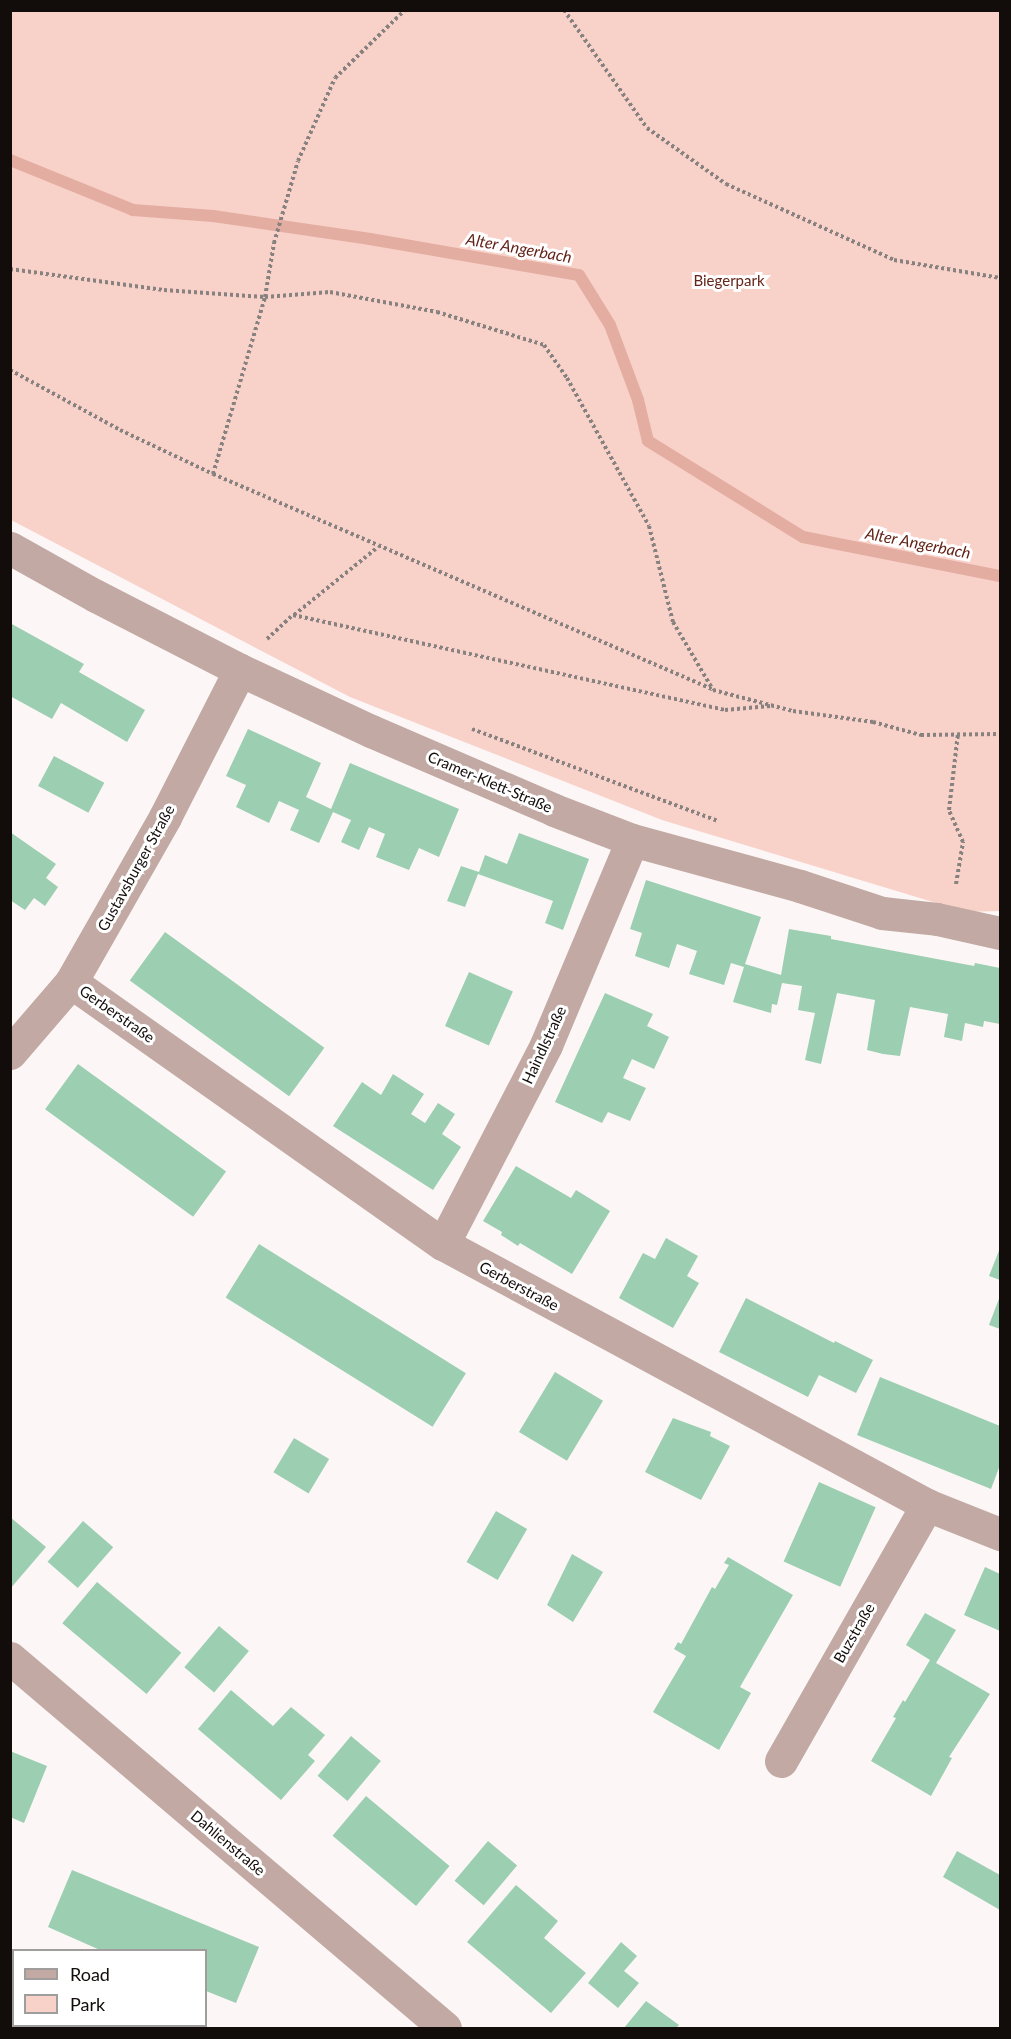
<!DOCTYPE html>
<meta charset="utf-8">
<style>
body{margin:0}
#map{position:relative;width:1011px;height:2039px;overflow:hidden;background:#fcf7f6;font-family:Lato,sans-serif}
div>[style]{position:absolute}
.green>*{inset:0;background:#f8d1c9}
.stream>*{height:12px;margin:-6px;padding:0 6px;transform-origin:6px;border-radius:6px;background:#e4ada2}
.building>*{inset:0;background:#9cceb1;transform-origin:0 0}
.path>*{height:4px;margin-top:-2px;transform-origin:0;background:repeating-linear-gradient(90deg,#878180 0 3px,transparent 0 6px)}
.street>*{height:33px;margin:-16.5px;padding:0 16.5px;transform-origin:16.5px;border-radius:16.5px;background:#c2a9a4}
span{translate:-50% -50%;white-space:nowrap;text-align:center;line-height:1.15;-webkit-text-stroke:6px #fff;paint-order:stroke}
.park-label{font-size:15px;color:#652419}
.street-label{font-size:15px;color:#120c0a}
.water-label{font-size:16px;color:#632217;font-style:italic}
.frame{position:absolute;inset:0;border:12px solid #120c0a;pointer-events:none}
.legend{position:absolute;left:12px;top:1949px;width:195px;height:78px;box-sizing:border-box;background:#fff;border:2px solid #a09e9d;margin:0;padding:8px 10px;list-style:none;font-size:18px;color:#120c0a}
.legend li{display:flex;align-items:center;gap:12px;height:30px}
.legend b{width:30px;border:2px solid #a09e9d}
</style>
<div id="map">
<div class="green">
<i style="clip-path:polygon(10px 11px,1000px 11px,1000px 911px,966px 912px,662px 820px,350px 697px,11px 520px)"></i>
</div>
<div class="stream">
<i style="left:10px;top:160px;width:133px;rotate:22.1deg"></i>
<i style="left:133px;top:210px;width:80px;rotate:4.3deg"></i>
<i style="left:213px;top:216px;width:159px;rotate:8.3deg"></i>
<i style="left:370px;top:239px;width:212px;rotate:9.8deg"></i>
<i style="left:579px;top:275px;width:59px;rotate:58.2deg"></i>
<i style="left:610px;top:325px;width:80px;rotate:69.5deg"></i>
<i style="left:638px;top:400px;width:42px;rotate:76.3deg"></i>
<i style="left:648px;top:441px;width:182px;rotate:31.8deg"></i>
<i style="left:803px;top:537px;width:201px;rotate:11.2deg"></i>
</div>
<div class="building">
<i style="clip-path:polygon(10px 623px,84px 664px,79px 672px,145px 710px,127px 742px,61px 703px,52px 719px,10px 696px)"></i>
<i style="clip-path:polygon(248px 729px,321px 763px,306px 797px,331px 809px,350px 763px,459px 809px,439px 857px,419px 848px,409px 870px,376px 857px,385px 834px,369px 827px,359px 850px,341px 842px,351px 820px,333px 812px,319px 843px,290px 830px,299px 810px,279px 801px,269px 823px,236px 807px,246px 785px,226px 776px)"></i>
<i style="left:54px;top:756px;width:57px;height:34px;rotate:28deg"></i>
<i style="clip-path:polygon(10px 832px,56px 864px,46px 878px,58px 887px,45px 906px,34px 898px,25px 910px,10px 900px)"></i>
<i style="clip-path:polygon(519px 833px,589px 859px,563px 930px,545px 923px,553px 901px,478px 874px,465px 907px,447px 901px,461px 866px,479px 872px,485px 855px,507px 864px)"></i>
<i style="clip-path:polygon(646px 880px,761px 917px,745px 964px,781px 975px,789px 929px,831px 936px,831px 939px,974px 966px,975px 963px,1000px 968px,1000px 1024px,984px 1021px,983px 1027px,965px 1023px,962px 1041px,944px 1037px,948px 1014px,910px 1007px,900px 1056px,883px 1054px,867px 1050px,875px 1000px,837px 993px,821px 1064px,805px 1060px,815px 1013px,798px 1010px,802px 986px,782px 983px,777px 1005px,772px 1004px,771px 1013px,733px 1002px,744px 967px,731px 963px,724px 985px,689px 974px,697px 951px,677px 944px,669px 968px,635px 956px,642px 933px,630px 929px)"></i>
<i style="left:165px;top:932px;width:197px;height:60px;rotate:36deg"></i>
<i style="left:469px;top:972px;width:48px;height:59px;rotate:24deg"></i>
<i style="clip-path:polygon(605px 993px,653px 1014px,647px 1026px,669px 1037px,654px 1069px,632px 1059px,623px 1078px,646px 1088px,630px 1121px,608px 1112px,602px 1123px,555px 1102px)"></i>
<i style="left:78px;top:1064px;width:183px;height:56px;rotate:36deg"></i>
<i style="clip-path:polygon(393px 1074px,424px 1094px,411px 1114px,425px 1123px,438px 1103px,455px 1114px,442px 1134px,461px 1147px,433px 1190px,333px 1126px,362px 1082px,381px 1095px)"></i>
<i style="clip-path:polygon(516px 1166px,571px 1198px,576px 1190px,610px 1211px,572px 1274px,520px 1243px,518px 1246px,501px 1235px,502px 1232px,483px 1221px)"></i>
<i style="clip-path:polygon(666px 1238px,698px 1256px,687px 1276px,699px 1283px,673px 1328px,619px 1298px,643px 1253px,655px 1259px)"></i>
<i style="left:259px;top:1244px;width:244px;height:63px;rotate:32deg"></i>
<i style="clip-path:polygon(1000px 1248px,1000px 1280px,989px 1276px)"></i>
<i style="clip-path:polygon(1000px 1296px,1000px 1329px,989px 1325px)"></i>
<i style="clip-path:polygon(746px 1298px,834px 1343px,835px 1341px,873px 1360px,856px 1393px,819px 1375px,808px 1397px,719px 1352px)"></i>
<i style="left:555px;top:1372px;width:56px;height:70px;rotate:31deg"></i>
<i style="clip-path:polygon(880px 1377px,1000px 1426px,1000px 1465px,991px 1489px,857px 1435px)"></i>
<i style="clip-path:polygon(673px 1418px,711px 1432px,710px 1436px,730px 1446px,701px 1500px,645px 1472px)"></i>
<i style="left:294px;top:1438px;width:41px;height:40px;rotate:31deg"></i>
<i style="left:819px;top:1482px;width:62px;height:87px;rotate:24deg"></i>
<i style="left:496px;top:1511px;width:36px;height:59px;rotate:30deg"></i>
<i style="clip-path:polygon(10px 1517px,46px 1547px,10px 1589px)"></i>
<i style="left:83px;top:1521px;width:40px;height:54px;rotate:41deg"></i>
<i style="clip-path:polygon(572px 1554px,603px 1572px,573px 1622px,547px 1605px)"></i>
<i style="clip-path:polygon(728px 1557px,793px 1595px,740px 1687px,751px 1693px,719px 1750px,653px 1712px,686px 1656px,674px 1649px,678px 1642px,681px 1644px,712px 1587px,715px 1589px,729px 1565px,724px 1563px)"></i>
<i style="clip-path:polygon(985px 1567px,1000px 1574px,1000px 1631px,964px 1615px)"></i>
<i style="left:97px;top:1582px;width:110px;height:54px;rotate:40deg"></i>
<i style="clip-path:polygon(925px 1613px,956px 1630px,936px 1663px,990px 1694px,949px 1757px,952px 1758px,931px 1796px,871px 1761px,896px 1718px,893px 1717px,903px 1700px,905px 1702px,930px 1660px,906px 1645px)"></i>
<i style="left:219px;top:1626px;width:39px;height:54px;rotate:40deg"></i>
<i style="clip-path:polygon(231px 1690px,273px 1726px,291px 1707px,325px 1735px,308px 1755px,315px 1761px,281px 1800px,198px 1729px)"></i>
<i style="left:351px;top:1736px;width:39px;height:52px;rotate:40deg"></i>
<i style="clip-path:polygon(10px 1751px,47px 1766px,24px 1823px,10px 1817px)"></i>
<i style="left:366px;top:1796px;width:109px;height:52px;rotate:40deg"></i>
<i style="left:488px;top:1841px;width:38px;height:52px;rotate:40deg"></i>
<i style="clip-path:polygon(957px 1851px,1000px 1875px,1000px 1910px,943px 1877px)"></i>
<i style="clip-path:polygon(72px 1870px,259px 1947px,236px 2003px,206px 1991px,206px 1950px,100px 1950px,48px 1927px)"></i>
<i style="clip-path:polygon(516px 1885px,558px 1921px,544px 1938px,586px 1973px,551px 2013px,467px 1942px)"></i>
<i style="clip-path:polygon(621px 1942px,637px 1956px,624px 1971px,639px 1983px,618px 2008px,588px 1983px)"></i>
<i style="clip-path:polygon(646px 2001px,679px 2025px,676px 2028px,624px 2028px)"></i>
</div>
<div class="path">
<i style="left:564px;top:10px;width:144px;rotate:54.9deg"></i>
<i style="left:647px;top:128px;width:97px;rotate:35.3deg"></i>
<i style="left:726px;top:184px;width:184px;rotate:24.3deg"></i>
<i style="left:894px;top:260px;width:108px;rotate:9.6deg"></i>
<i style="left:10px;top:269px;width:155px;rotate:7.8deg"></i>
<i style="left:164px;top:290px;width:101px;rotate:4deg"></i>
<i style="left:265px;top:297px;width:65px;rotate:-4.4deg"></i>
<i style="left:330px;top:292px;width:109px;rotate:10.6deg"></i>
<i style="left:437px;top:312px;width:112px;rotate:17.1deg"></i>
<i style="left:544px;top:345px;width:40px;rotate:55.1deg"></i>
<i style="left:567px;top:378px;width:169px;rotate:61deg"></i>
<i style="left:649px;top:526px;width:99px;rotate:76deg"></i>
<i style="left:673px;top:622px;width:79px;rotate:59.5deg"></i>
<i style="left:713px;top:690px;width:83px;rotate:14.7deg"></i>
<i style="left:793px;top:711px;width:81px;rotate:7.8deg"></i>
<i style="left:873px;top:722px;width:50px;rotate:15.2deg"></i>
<i style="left:921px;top:735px;width:79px;rotate:-0.7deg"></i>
<i style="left:10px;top:370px;width:125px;rotate:28.6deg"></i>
<i style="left:120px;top:430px;width:103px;rotate:25.3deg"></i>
<i style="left:213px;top:474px;width:543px;rotate:23.31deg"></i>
<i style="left:213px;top:474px;width:184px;rotate:-73.6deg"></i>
<i style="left:265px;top:297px;width:55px;rotate:-80.5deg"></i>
<i style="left:274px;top:243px;width:85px;rotate:-73.7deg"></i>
<i style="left:298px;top:161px;width:91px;rotate:-66deg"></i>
<i style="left:335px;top:78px;width:98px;rotate:-44.2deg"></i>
<i style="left:294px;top:615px;width:108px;rotate:-39deg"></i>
<i style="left:267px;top:639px;width:35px;rotate:-43deg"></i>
<i style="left:293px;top:615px;width:442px;rotate:12.4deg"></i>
<i style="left:725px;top:710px;width:46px;rotate:-5deg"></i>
<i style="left:472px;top:729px;width:263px;rotate:20.5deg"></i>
<i style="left:956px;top:884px;width:43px;rotate:-80.5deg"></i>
<i style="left:963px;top:842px;width:35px;rotate:-114deg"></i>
<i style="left:949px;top:810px;width:78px;rotate:-83.3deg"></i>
</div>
<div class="street">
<i style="left:10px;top:548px;width:98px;rotate:29.2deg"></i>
<i style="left:96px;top:596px;width:162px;rotate:27.2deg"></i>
<i style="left:240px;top:670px;width:145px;rotate:25deg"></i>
<i style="left:371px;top:731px;width:199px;rotate:23.3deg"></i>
<i style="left:554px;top:810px;width:84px;rotate:21deg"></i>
<i style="left:632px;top:840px;width:174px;rotate:15.3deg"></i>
<i style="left:800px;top:886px;width:86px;rotate:18.2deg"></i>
<i style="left:882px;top:913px;width:55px;rotate:6.2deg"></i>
<i style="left:937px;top:919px;width:65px;rotate:12.5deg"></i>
<i style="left:71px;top:982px;width:455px;rotate:35.2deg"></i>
<i style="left:443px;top:1244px;width:550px;rotate:28.34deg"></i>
<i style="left:927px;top:1505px;width:79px;rotate:21.7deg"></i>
<i style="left:10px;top:1053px;width:94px;rotate:-49.3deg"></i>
<i style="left:71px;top:982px;width:190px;rotate:-60.3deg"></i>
<i style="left:165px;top:817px;width:165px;rotate:-63deg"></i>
<i style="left:443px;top:1244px;width:224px;rotate:-62.6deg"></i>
<i style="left:546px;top:1045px;width:222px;rotate:-67.2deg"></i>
<i style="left:10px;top:1658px;width:571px;rotate:40.38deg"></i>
<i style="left:781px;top:1761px;width:295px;rotate:-60.3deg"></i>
</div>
<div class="park-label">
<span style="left:729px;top:281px">Biegerpark</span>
</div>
<div class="street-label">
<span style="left:490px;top:782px;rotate:23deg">Cramer-Klett-Straße</span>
<span style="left:136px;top:868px;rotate:-61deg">Gustavsburger Straße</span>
<span style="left:117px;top:1014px;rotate:35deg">Gerberstraße</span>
<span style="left:544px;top:1045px;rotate:-65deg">Haindlstraße</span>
<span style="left:519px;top:1286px;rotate:28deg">Gerberstraße</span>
<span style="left:854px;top:1633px;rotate:-60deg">Buzstraße</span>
<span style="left:228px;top:1843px;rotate:40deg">Dahlienstraße</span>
</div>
<div class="water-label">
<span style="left:519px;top:248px;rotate:10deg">Alter Angerbach</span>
<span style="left:918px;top:543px;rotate:11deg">Alter Angerbach</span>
</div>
<div class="frame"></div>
<ul class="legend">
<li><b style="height:8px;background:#c2a9a4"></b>Road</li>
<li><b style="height:16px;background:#f8d1c9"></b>Park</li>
</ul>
</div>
